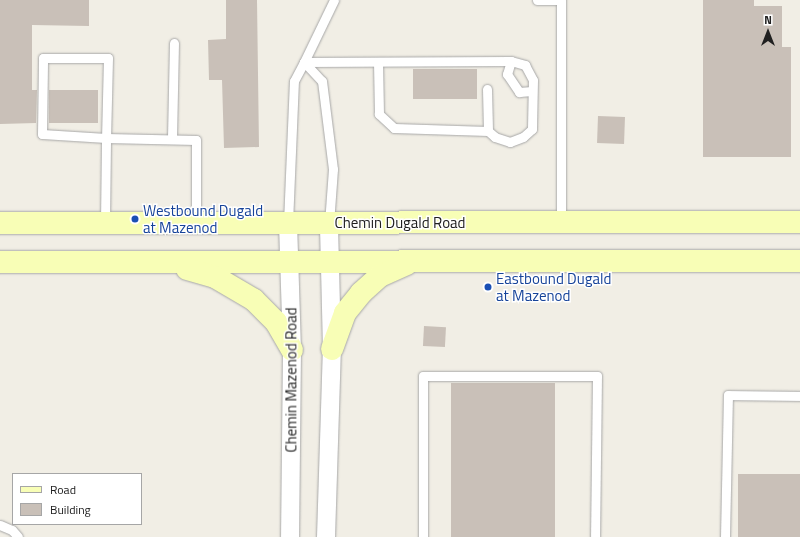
<!DOCTYPE html>
<style>
body{margin:0}
#map{position:relative;width:800px;height:537px;overflow:hidden;background:#f1eee5;font-family:"Titillium Web",sans-serif}
div>[style]{position:absolute}
.building>*{inset:0;background:#c9c0b8;transform-origin:0 0}
.roads{filter:drop-shadow(0 0 1px #a7a7a7) drop-shadow(0 0 1px #a7a7a7)}
.service>*{height:9px;margin:-4.5px;padding:0 4.5px;transform-origin:4.5px;border-radius:4.5px;background:#fff}
.minor>*{height:18px;margin:-9px;padding:0 9px;transform-origin:9px;border-radius:9px;background:#fff}
.secondary>*{height:22px;margin:-11px;padding:0 11px;transform-origin:11px;border-radius:11px;background:#f8feb6}
.dots>*{width:11px;height:11px;translate:-50% -50%;box-sizing:border-box;border:2px solid #fff;border-radius:50%}
span{translate:-50% -50%;white-space:nowrap;text-align:center;line-height:1.15;-webkit-text-stroke:3px #fff;paint-order:stroke}
.transit-label{font-size:15px;color:#164399}
.left{translate:0 -50%;text-align:left}
.street-label{font-size:15px;color:#202020}
.legend{position:absolute;left:12px;top:473px;width:130px;height:52px;box-sizing:border-box;background:#fff;border:1px solid #a6a6a6;margin:0;padding:5px 7px;list-style:none;font-size:12px;color:#202020}
.legend li{display:flex;align-items:center;gap:8px;height:20px}
.legend b{width:20px;border:1px solid #a6a6a6}
.north{position:absolute;left:748px;top:12px;width:40px;height:40px;-webkit-text-stroke:3px #fff;paint-order:stroke;rotate:0deg;font-size:11px;font-weight:700;line-height:16px;text-align:center;color:#202020}
.north::after{content:'';display:block;margin:auto;width:14px;height:18px;background:#202020;clip-path:polygon(50% 0,100% 100%,50% 72%,0 100%)}
</style>
<div id="map">
<div class="building">
<i style="clip-path:polygon(0 0,89px 0,89px 26px,32px 25px,32px 90px,37px 90px,36px 123px,0 124px)"></i>
<i style="clip-path:polygon(226px 0,257px 0,259px 147px,224px 148px,222px 80px,209px 80px,208px 40px,226px 39px)"></i>
<i style="clip-path:polygon(703px 0,754px 0,754px 6px,782px 6px,782px 47px,791px 47px,791px 157px,703px 157px)"></i>
<i style="left:413px;top:69px;width:64px;height:30px"></i>
<i style="left:49px;top:90px;width:49px;height:33px"></i>
<i style="left:598px;top:116px;width:27px;height:27px;rotate:2deg"></i>
<i style="left:424px;top:326px;width:22px;height:20px;rotate:3deg"></i>
<i style="left:555px;top:383px;width:154px;height:104px;rotate:90deg"></i>
<i style="left:738px;top:474px;width:62px;height:63px"></i>
</div>
<div class="roads">
<div class="service">
<i style="left:334px;top:0;width:69px;rotate:115.8deg"></i>
<i style="left:304px;top:62px;width:207px;rotate:-0.3deg"></i>
<i style="left:511px;top:61px;width:15px;rotate:16deg"></i>
<i style="left:525px;top:65px;width:17px;rotate:62deg"></i>
<i style="left:533px;top:80px;width:49px;rotate:91.2deg"></i>
<i style="left:532px;top:129px;width:12px;rotate:138deg"></i>
<i style="left:523px;top:137px;width:14px;rotate:159deg"></i>
<i style="left:510px;top:142px;width:16px;rotate:-162deg"></i>
<i style="left:495px;top:137px;width:9px;rotate:-139deg"></i>
<i style="left:488px;top:131px;width:94px;rotate:-178.2deg"></i>
<i style="left:394px;top:128px;width:21px;rotate:-137deg"></i>
<i style="left:379px;top:114px;width:52px;rotate:-91.1deg"></i>
<i style="left:537px;top:0;width:24px"></i>
<i style="left:561px;top:0;width:223px;rotate:90deg"></i>
<i style="left:43px;top:58px;width:65px"></i>
<i style="left:108px;top:58px;width:80px;rotate:91.4deg"></i>
<i style="left:106px;top:138px;width:64px;rotate:-176.4deg"></i>
<i style="left:42px;top:134px;width:76px;rotate:-89.2deg"></i>
<i style="left:511px;top:61px;width:14px;rotate:107deg"></i>
<i style="left:507px;top:74px;width:22px;rotate:56deg"></i>
<i style="left:519px;top:92px;width:13px;rotate:-4deg"></i>
<i style="left:487px;top:89px;width:42px;rotate:88.6deg"></i>
<i style="left:172px;top:138px;width:95px;rotate:-88.8deg"></i>
<i style="left:105px;top:223px;width:85px;rotate:-89.3deg"></i>
<i style="left:106px;top:138px;width:90px;rotate:1.3deg"></i>
<i style="left:196px;top:140px;width:83px;rotate:90deg"></i>
<i style="left:288px;top:223px;width:142px;rotate:-87.6deg"></i>
<i style="left:294px;top:81px;width:21px;rotate:-62deg"></i>
<i style="left:304px;top:62px;width:26px;rotate:47deg"></i>
<i style="left:322px;top:81px;width:89px;rotate:82.9deg"></i>
<i style="left:333px;top:169px;width:54px;rotate:94.2deg"></i>
<i style="left:0;top:525px;width:13px;rotate:23deg"></i>
<i style="left:12px;top:530px;width:9px;rotate:49deg"></i>
<i style="left:423px;top:537px;width:161px;rotate:-90deg"></i>
<i style="left:423px;top:376px;width:174px"></i>
<i style="left:597px;top:376px;width:161px;rotate:90.7deg"></i>
<i style="left:725px;top:537px;width:142px;rotate:-88.8deg"></i>
<i style="left:728px;top:395px;width:72px;rotate:0.8deg"></i>
</div>
<div class="minor">
<i style="left:288px;top:223px;width:127px;rotate:88.2deg"></i>
<i style="left:292px;top:350px;width:187px;rotate:90.6deg"></i>
<i style="left:326px;top:537px;width:188px;rotate:-88.2deg"></i>
<i style="left:332px;top:349px;width:126px;rotate:-91.4deg"></i>
</div>
<div class="secondary">
<i style="left:0;top:223px;width:800px;rotate:-0.07deg"></i>
<i style="left:0;top:262px;width:800px;rotate:-0.07deg"></i>
<i style="left:187px;top:269px;width:29px;rotate:16deg"></i>
<i style="left:215px;top:277px;width:45px;rotate:30.5deg"></i>
<i style="left:254px;top:300px;width:31px;rotate:45deg"></i>
<i style="left:276px;top:322px;width:32px;rotate:60deg"></i>
<i style="left:332px;top:349px;width:38px;rotate:-70deg"></i>
<i style="left:345px;top:313px;width:26px;rotate:-51deg"></i>
<i style="left:361px;top:293px;width:25px;rotate:-42deg"></i>
<i style="left:380px;top:276px;width:30px;rotate:-24deg"></i>
</div>
</div>
<div class="dots">
<i style="left:135px;top:219px;background:#1a4fb4"></i>
<i style="left:488px;top:287px;background:#1a4fb4"></i>
</div>
<div class="transit-label">
<span class="left" style="left:143px;top:219px">Westbound Dugald<br>at Mazenod</span>
<span class="left" style="left:496px;top:287px">Eastbound Dugald<br>at Mazenod</span>
</div>
<div class="street-label">
<span style="left:400px;top:223px">Chemin Dugald Road</span>
<span style="left:291px;top:380px;rotate:-90deg">Chemin Mazenod Road</span>
</div>
<ul class="legend">
<li><b style="height:5px;background:#f8feb6"></b>Road</li>
<li><b style="height:11px;background:#c9c0b8"></b>Building</li>
</ul>
<div class="north">N</div>
</div>
